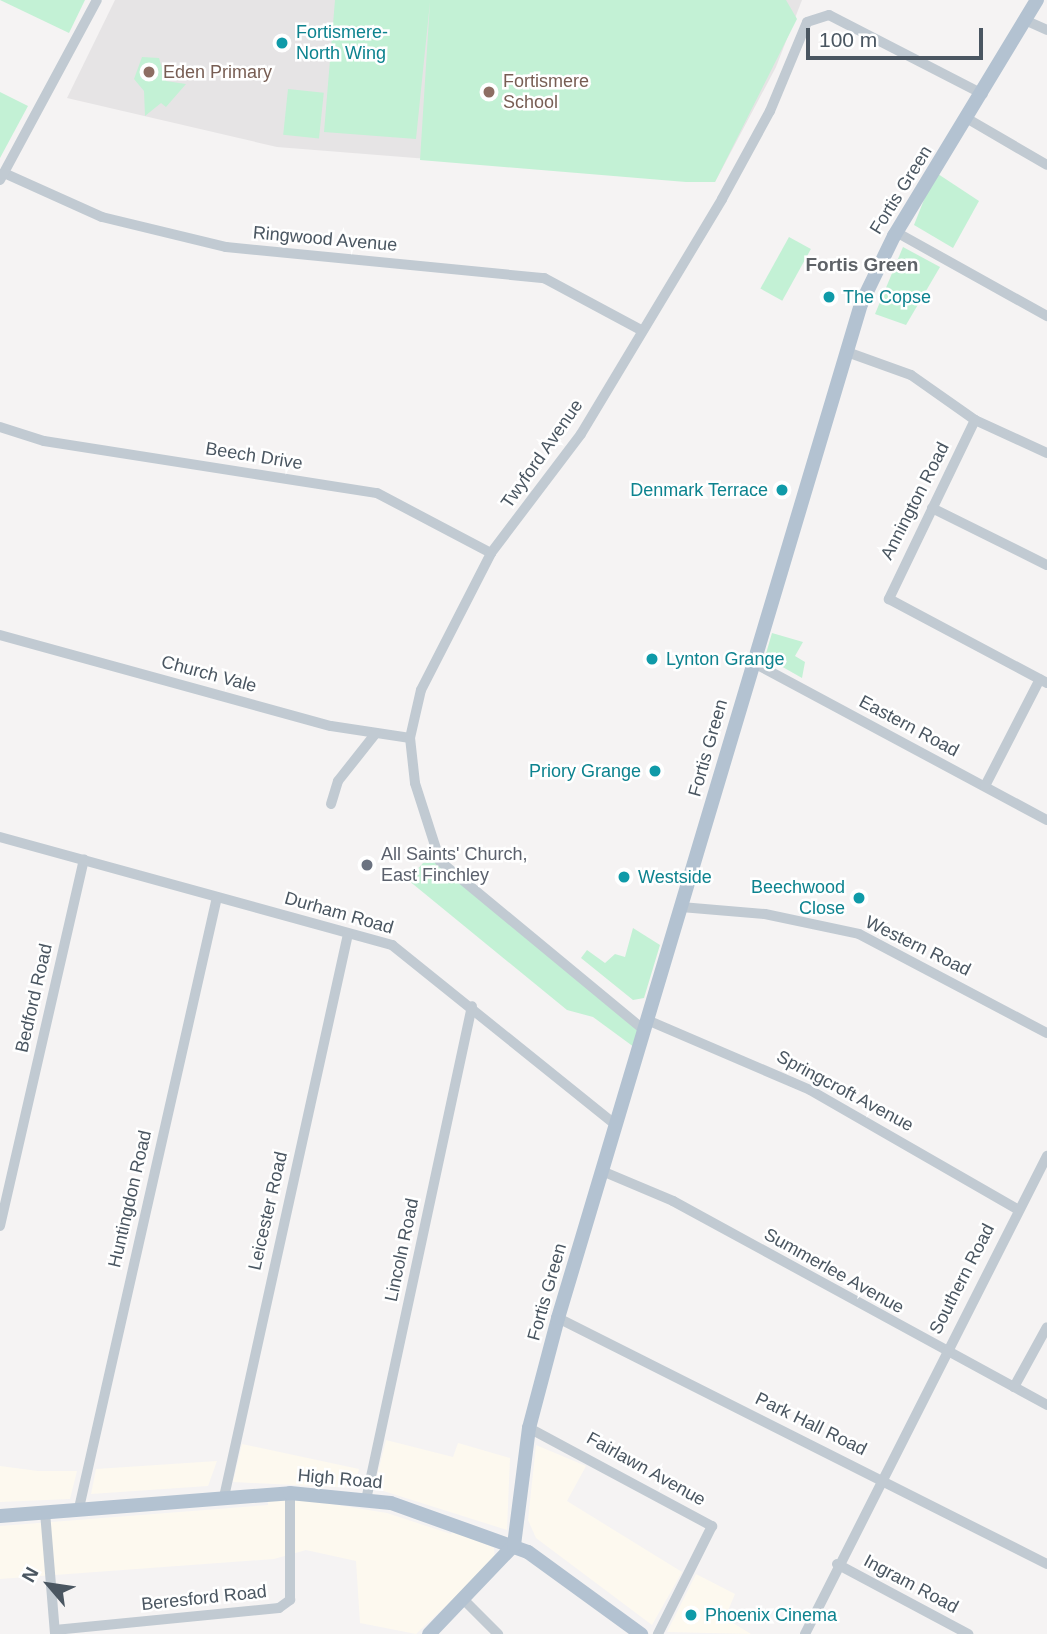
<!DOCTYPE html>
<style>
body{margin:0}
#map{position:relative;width:1047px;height:1634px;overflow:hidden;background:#f5f3f3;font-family:Helvetica,sans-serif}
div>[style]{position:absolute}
.commercial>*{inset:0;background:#fdf9ef}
.education>*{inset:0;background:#e6e4e5}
.green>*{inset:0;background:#c3f1d5;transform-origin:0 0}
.minor>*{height:10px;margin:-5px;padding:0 5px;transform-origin:5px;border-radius:5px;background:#c1cad2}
.major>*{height:14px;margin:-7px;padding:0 7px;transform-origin:7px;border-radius:7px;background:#b3c2d1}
.dots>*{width:19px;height:19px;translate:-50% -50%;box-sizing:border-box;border:4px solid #fff;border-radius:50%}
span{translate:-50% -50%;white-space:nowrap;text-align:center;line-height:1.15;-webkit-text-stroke:5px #fff;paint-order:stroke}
.culture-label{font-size:18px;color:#0d838f}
.left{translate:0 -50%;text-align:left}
.right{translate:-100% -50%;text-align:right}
.education-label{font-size:18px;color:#785e54}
.street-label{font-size:18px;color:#4a5661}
.worship-label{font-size:18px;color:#5b616d}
.neighbourhood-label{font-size:19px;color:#5f6368;font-weight:700}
.north{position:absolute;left:14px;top:1550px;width:70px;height:70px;-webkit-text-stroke:5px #fff;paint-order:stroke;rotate:299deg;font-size:19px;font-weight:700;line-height:28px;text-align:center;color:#4a5661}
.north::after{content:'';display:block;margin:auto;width:24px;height:32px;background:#4a5661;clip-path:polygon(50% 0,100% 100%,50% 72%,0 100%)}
.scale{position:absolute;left:806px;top:28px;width:177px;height:32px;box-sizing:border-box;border:4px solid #4a5661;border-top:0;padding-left:9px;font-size:21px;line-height:24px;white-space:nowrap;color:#4a5661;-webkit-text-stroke:5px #fff;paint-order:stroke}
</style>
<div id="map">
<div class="commercial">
<i style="clip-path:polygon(386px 1440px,453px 1457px,458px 1443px,510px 1458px,507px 1530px,374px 1488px)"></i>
<i style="clip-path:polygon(242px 1444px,359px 1469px,354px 1488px,233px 1482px)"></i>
<i style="clip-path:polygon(536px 1445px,586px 1466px,567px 1501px,682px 1572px,652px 1625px,536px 1538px,528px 1520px)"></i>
<i style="clip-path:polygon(217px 1461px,208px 1486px,91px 1494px,96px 1469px)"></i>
<i style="clip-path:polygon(0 1466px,38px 1471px,77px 1471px,70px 1499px,0 1502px)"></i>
<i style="clip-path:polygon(268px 1500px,313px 1501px,387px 1513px,451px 1534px,454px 1530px,494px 1548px,495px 1560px,416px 1634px,360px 1623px,356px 1561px,306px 1550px,274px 1559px,0 1579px,0 1526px,268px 1505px)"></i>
<i style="clip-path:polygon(696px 1574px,735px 1594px,725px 1618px,751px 1634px,667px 1632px)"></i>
</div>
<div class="education">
<i style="clip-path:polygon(115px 0,802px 0,776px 67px,715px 182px,277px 147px,67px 98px)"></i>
</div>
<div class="green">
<i style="clip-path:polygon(0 0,85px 0,69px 33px)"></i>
<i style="clip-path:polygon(335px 0,786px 0,797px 19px,715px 182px,686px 182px,420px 160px,430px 2px,416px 139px,324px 132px)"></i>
<i style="clip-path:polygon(142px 57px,159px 58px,166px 81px,186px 84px,166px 107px,161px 103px,145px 116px,144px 91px,134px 79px)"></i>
<i style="left:288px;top:89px;width:36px;height:46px;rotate:6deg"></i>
<i style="clip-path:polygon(0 92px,28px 106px,0 158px)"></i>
<i style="clip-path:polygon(935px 172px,979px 201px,953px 248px,914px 225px)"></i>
<i style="left:789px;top:237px;width:25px;height:59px;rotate:29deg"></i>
<i style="clip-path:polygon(903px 247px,940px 267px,906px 325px,875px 314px)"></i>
<i style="clip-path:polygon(772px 633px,803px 642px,795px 656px,805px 662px,802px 678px,765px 657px)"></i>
<i style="clip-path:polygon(440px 862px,644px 1030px,638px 1050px,593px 1017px,567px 1010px,408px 880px,423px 863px)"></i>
<i style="clip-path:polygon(633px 928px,660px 945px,644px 998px,633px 1000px,581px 958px,587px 950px,605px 963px,615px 954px,625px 957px)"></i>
</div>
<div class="minor">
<i style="left:1027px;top:21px;width:22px;rotate:24deg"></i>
<i style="left:968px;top:119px;width:91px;rotate:30.2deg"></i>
<i style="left:4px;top:173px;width:107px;rotate:24.2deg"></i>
<i style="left:102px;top:217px;width:128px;rotate:13.6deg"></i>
<i style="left:226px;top:247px;width:320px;rotate:5.6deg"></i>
<i style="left:544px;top:278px;width:110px;rotate:28.2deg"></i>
<i style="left:0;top:180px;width:204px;rotate:-61.7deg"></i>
<i style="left:896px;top:232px;width:173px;rotate:29.1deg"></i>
<i style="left:847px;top:352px;width:68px;rotate:19.8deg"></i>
<i style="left:911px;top:375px;width:78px;rotate:35.1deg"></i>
<i style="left:975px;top:420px;width:79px;rotate:24.6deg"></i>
<i style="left:975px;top:420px;width:199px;rotate:115.7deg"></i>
<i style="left:889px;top:599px;width:179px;rotate:28deg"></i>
<i style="left:0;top:427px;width:46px;rotate:17.7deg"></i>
<i style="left:44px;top:441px;width:337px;rotate:8.9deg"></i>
<i style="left:377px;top:493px;width:129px;rotate:27.8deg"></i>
<i style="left:932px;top:508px;width:128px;rotate:26.4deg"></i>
<i style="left:0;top:635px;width:343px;rotate:15.4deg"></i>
<i style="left:331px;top:726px;width:80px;rotate:8.6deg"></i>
<i style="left:754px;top:663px;width:332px;rotate:28.2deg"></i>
<i style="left:985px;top:786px;width:120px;rotate:-62.8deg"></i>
<i style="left:331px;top:804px;width:24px;rotate:-73deg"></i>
<i style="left:338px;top:781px;width:61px;rotate:-51.6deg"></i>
<i style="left:0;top:837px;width:407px;rotate:15.4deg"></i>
<i style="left:392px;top:945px;width:287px;rotate:38.8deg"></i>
<i style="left:681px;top:907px;width:84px;rotate:4.8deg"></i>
<i style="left:765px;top:914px;width:96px;rotate:12deg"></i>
<i style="left:859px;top:934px;width:212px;rotate:27.8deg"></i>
<i style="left:647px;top:1020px;width:177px;rotate:23.2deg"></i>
<i style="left:810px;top:1090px;width:239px;rotate:29.9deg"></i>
<i style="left:644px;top:1030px;width:265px;rotate:-140.4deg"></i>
<i style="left:440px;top:861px;width:82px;rotate:-107.8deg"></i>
<i style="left:415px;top:783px;width:45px;rotate:-96.3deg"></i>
<i style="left:410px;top:738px;width:49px;rotate:-77.1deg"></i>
<i style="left:421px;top:690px;width:154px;rotate:-62.9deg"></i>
<i style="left:491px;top:553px;width:149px;rotate:-52.9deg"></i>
<i style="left:581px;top:434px;width:274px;rotate:-59deg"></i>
<i style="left:722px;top:199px;width:100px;rotate:-61.4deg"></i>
<i style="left:770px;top:111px;width:96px;rotate:-67.4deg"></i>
<i style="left:807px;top:22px;width:23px;rotate:-18deg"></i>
<i style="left:829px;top:15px;width:173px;rotate:27.2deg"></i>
<i style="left:602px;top:1171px;width:77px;rotate:22.9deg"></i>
<i style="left:673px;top:1201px;width:426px;rotate:28.6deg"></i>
<i style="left:0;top:1226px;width:376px;rotate:-77.1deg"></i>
<i style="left:558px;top:1318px;width:547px;rotate:26.71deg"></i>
<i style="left:1014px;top:1387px;width:68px;rotate:-61.2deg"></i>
<i style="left:529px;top:1428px;width:208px;rotate:28.2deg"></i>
<i style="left:712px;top:1526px;width:121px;rotate:116.6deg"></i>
<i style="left:224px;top:1497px;width:576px;rotate:-77.58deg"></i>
<i style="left:366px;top:1500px;width:505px;rotate:-77.89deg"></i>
<i style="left:79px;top:1508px;width:626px;rotate:-77.27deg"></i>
<i style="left:45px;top:1512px;width:122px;rotate:85.3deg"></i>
<i style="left:837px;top:1564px;width:149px;rotate:28.1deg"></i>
<i style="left:465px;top:1601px;width:47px;rotate:45deg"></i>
<i style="left:55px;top:1630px;width:225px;rotate:-5.6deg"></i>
<i style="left:279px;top:1608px;width:14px;rotate:-36deg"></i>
<i style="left:290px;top:1600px;width:107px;rotate:-90deg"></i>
<i style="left:805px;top:1634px;width:536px;rotate:-63.15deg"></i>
</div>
<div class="major">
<i style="left:0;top:1516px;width:291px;rotate:-4.5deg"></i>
<i style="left:290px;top:1493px;width:101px;rotate:5.7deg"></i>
<i style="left:391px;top:1503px;width:145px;rotate:19.7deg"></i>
<i style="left:528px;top:1552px;width:140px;rotate:36deg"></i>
<i style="left:429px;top:1634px;width:123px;rotate:-46.3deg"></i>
<i style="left:514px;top:1545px;width:118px;rotate:-82.7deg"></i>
<i style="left:529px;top:1428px;width:114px;rotate:-75.2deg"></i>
<i style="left:558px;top:1318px;width:1058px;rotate:-73.36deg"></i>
<i style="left:861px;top:304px;width:76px;rotate:-64.1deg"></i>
<i style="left:894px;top:236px;width:276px;rotate:-58.8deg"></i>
</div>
<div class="dots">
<i style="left:282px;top:43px;background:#0f9aa8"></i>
<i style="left:149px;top:72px;background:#8d6e63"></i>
<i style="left:489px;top:92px;background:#8d6e63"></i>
<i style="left:829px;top:297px;background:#0f9aa8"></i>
<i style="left:782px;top:490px;background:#0f9aa8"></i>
<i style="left:652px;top:659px;background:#0f9aa8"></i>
<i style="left:655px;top:771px;background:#0f9aa8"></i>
<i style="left:367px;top:865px;background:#6b7280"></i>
<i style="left:624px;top:877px;background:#0f9aa8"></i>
<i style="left:859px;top:898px;background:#0f9aa8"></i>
<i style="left:691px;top:1615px;background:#0f9aa8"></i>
</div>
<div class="culture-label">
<span class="left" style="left:296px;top:43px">Fortismere-<br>North Wing</span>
<span class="left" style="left:843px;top:297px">The Copse</span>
<span class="right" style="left:768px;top:490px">Denmark Terrace</span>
<span class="left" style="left:666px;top:659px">Lynton Grange</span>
<span class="right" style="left:641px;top:771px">Priory Grange</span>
<span class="left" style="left:638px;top:877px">Westside</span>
<span class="right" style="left:845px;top:898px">Beechwood<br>Close</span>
<span class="left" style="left:705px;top:1615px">Phoenix Cinema</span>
</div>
<div class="education-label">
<span class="left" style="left:163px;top:72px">Eden Primary</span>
<span class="left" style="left:503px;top:92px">Fortismere<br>School</span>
</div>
<div class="street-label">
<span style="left:901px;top:190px;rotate:-58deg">Fortis Green</span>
<span style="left:325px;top:239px;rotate:5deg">Ringwood Avenue</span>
<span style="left:542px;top:454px;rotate:-55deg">Twyford Avenue</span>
<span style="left:254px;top:456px;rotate:9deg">Beech Drive</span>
<span style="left:915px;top:501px;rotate:-63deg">Annington Road</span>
<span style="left:209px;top:674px;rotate:15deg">Church Vale</span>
<span style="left:909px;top:726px;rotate:28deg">Eastern Road</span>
<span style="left:708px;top:748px;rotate:-74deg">Fortis Green</span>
<span style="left:339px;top:913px;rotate:16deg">Durham Road</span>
<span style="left:918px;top:946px;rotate:26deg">Western Road</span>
<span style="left:34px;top:998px;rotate:-77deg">Bedford Road</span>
<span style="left:845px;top:1091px;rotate:28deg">Springcroft Avenue</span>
<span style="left:130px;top:1199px;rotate:-77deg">Huntingdon Road</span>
<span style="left:268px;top:1211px;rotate:-77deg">Leicester Road</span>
<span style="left:402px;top:1250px;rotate:-78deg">Lincoln Road</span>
<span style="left:834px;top:1271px;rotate:29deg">Summerlee Avenue</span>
<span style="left:962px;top:1279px;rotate:-63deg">Southern Road</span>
<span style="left:547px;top:1292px;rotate:-74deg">Fortis Green</span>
<span style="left:811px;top:1424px;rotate:26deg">Park Hall Road</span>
<span style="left:646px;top:1469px;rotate:29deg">Fairlawn Avenue</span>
<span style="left:340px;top:1479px;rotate:5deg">High Road</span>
<span style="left:911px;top:1584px;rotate:28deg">Ingram Road</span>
<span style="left:204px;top:1598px;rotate:-6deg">Beresford Road</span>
</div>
<div class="worship-label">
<span class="left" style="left:381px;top:865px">All Saints' Church,<br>East Finchley</span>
</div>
<div class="neighbourhood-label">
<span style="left:862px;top:265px">Fortis Green</span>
</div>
<div class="north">N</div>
<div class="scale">100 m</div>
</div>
